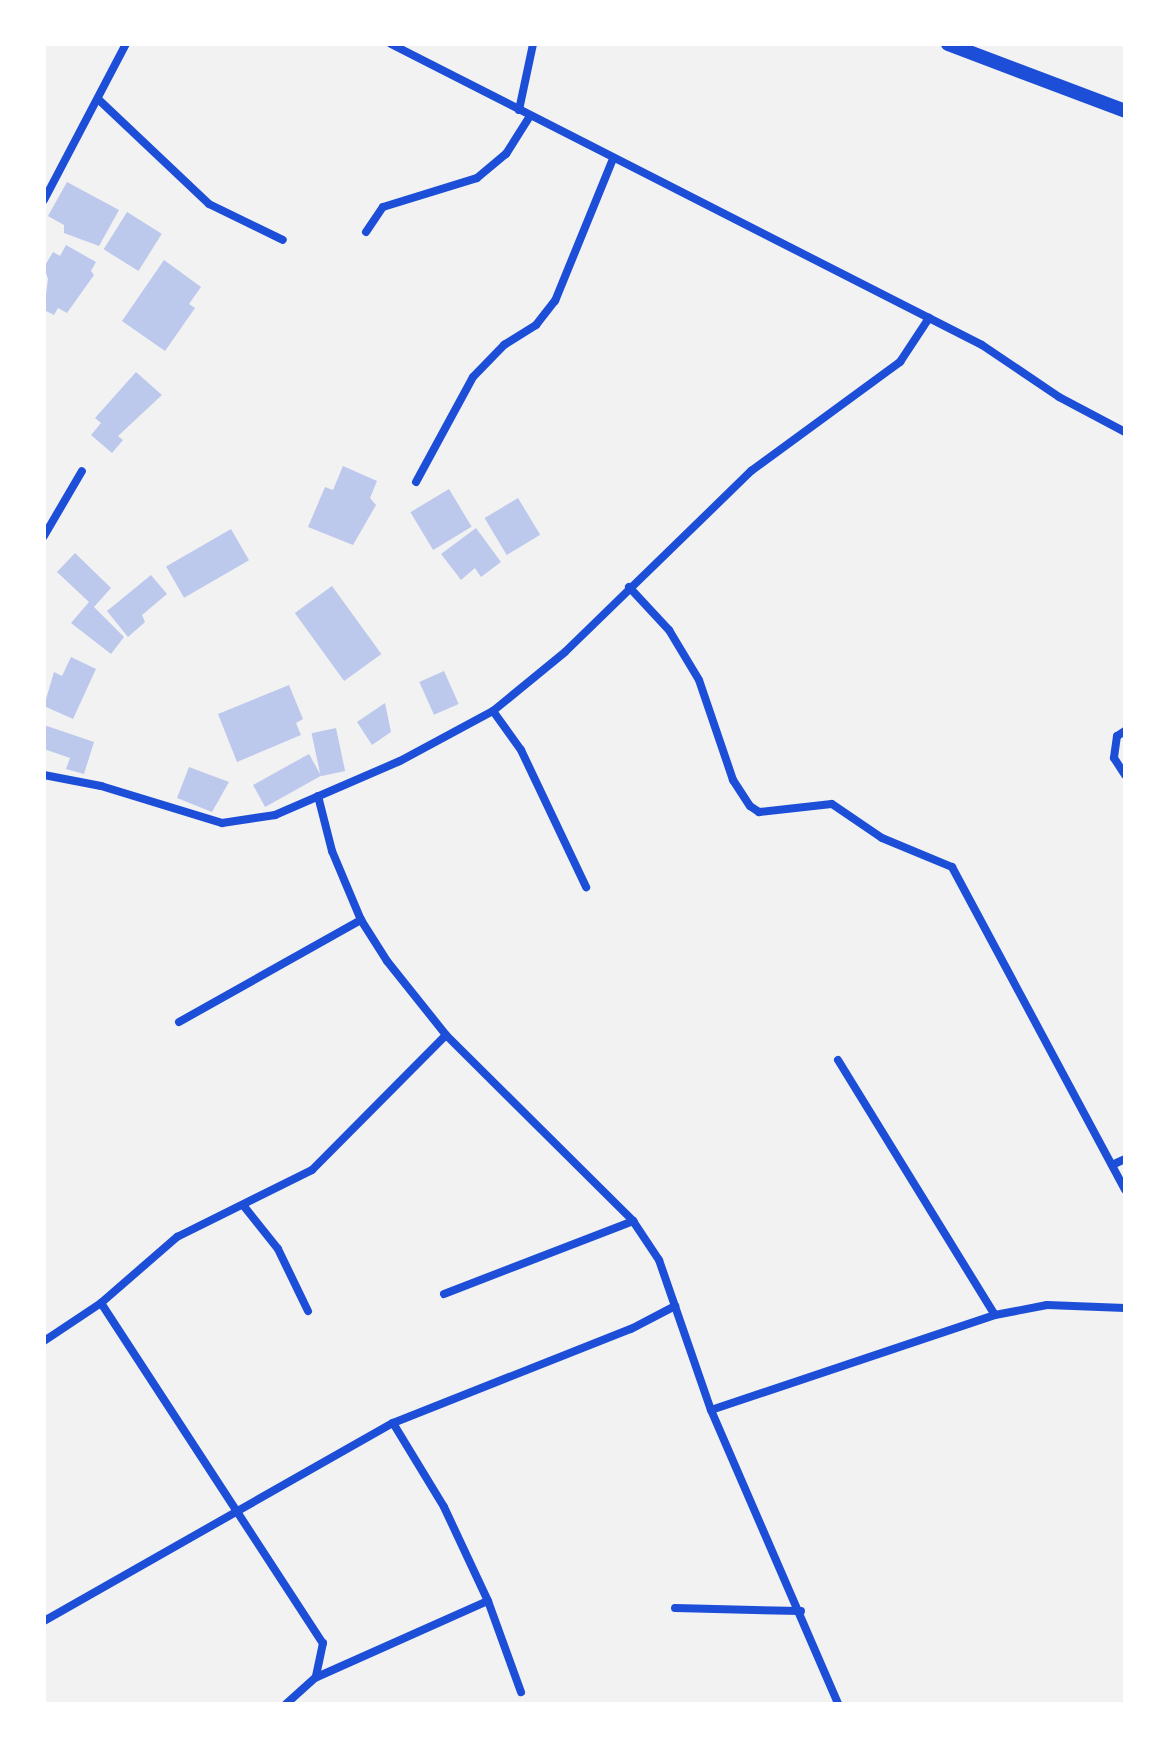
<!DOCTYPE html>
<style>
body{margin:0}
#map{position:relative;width:1169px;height:1748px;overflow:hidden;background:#f2f2f2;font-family:"Archivo Narrow",sans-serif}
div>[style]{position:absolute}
.building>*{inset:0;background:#bdc9ec;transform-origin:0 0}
.minor>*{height:8px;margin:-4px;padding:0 4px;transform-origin:4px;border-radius:4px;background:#1d4ed8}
.secondary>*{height:14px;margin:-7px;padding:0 7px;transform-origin:7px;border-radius:7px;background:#1d4ed8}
span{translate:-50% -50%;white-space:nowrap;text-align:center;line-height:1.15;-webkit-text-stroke:6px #fff;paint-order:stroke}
.frame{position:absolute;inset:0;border:46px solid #fff;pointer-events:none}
</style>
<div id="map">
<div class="building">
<i style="clip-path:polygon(67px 182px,119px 210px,99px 246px,64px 233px,64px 225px,48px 216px)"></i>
<i style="left:127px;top:212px;width:41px;height:44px;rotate:32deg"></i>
<i style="clip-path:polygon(66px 245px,96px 262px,91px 271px,94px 275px,67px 313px,58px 308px,54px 315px,44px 310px,48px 279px,44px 267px,53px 252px,60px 256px)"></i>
<i style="clip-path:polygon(164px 260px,201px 287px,189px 304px,195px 308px,165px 351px,122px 321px)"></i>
<i style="clip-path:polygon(136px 372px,162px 395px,118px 436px,123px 440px,112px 453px,91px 435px,101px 423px,95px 418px)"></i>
<i style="clip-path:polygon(343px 466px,377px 481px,370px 498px,376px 505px,353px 545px,308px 527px,325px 487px,333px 490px)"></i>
<i style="left:449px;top:489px;width:44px;height:45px;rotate:59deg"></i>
<i style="left:518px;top:498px;width:43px;height:39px;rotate:59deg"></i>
<i style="clip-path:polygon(476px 528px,501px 562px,481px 577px,475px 568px,461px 580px,441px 554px)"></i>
<i style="left:231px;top:529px;width:36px;height:75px;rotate:60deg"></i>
<i style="clip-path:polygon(75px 553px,111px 588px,94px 607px,124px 637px,111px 654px,71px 623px,89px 602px,57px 572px)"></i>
<i style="clip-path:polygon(151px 575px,167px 594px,142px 615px,145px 622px,128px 637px,107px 611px)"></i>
<i style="left:332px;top:586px;width:84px;height:46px;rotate:54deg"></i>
<i style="clip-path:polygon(71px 657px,96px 669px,73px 719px,44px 706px,54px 672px,62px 676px)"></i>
<i style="left:444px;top:671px;width:36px;height:27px;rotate:66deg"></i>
<i style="clip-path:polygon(289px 685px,303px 719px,296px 723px,301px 735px,237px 762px,218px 714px)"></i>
<i style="clip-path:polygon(385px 703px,391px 732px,372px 745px,357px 722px)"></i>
<i style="clip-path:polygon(44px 725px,94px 742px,84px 774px,66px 769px,70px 758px,44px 749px)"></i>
<i style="left:336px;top:728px;width:44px;height:25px;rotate:78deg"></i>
<i style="left:309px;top:754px;width:25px;height:64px;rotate:61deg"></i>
<i style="clip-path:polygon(189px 767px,229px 782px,212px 812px,177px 798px)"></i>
</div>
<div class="minor">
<i style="left:391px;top:44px;width:663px;rotate:26.99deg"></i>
<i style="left:982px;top:345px;width:93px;rotate:34deg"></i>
<i style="left:1059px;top:397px;width:75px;rotate:27.9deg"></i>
<i style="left:98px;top:99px;width:153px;rotate:43.4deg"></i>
<i style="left:209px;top:204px;width:82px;rotate:25.9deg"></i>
<i style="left:519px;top:110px;width:67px;rotate:-78deg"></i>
<i style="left:44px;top:200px;width:176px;rotate:-62.3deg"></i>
<i style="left:366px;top:232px;width:30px;rotate:-56deg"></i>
<i style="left:383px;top:207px;width:98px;rotate:-17.1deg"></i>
<i style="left:477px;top:178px;width:38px;rotate:-40deg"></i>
<i style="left:506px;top:154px;width:45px;rotate:-57.7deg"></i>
<i style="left:416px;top:482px;width:119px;rotate:-61.5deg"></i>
<i style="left:473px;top:377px;width:45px;rotate:-45.9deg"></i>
<i style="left:504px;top:345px;width:38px;rotate:-32deg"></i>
<i style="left:536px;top:325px;width:31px;rotate:-52deg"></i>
<i style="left:555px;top:301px;width:153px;rotate:-67.8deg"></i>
<i style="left:44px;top:536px;width:75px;rotate:-59.7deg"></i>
<i style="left:629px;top:587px;width:59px;rotate:47.1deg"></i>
<i style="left:669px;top:630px;width:58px;rotate:59deg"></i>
<i style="left:699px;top:680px;width:106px;rotate:71.2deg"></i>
<i style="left:733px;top:780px;width:31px;rotate:57deg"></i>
<i style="left:750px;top:806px;width:11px;rotate:34deg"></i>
<i style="left:759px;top:812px;width:73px;rotate:-6.3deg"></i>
<i style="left:832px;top:804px;width:60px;rotate:34.2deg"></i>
<i style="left:882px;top:838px;width:76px;rotate:22.5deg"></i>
<i style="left:952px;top:867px;width:366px;rotate:61.8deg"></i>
<i style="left:493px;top:711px;width:48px;rotate:54.3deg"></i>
<i style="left:521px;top:750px;width:152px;rotate:64.6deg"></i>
<i style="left:1125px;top:731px;width:9px;rotate:148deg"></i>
<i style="left:1117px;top:736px;width:22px;rotate:98deg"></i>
<i style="left:1114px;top:758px;width:20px;rotate:57deg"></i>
<i style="left:44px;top:775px;width:58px;rotate:10.9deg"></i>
<i style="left:101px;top:786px;width:127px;rotate:17deg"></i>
<i style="left:222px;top:823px;width:54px;rotate:-8.6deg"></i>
<i style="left:275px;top:815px;width:136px;rotate:-23.4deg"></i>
<i style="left:400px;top:761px;width:106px;rotate:-28.3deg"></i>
<i style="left:493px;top:711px;width:93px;rotate:-39.3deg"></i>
<i style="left:565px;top:652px;width:260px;rotate:-44.2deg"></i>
<i style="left:751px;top:471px;width:185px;rotate:-36.2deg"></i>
<i style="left:900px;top:362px;width:53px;rotate:-56.6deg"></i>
<i style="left:318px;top:796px;width:57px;rotate:75.7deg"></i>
<i style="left:332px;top:851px;width:75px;rotate:67.2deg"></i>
<i style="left:361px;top:920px;width:49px;rotate:57.6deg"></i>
<i style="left:387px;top:961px;width:95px;rotate:51.4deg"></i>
<i style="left:446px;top:1035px;width:264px;rotate:44.8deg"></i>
<i style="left:633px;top:1221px;width:47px;rotate:56.3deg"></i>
<i style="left:659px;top:1260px;width:159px;rotate:70.9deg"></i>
<i style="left:711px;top:1410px;width:320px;rotate:66.6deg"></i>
<i style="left:179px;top:1022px;width:209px;rotate:-29.3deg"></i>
<i style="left:838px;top:1060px;width:299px;rotate:58.4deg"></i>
<i style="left:1112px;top:1165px;width:14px;rotate:-25deg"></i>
<i style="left:243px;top:1205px;width:56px;rotate:51.5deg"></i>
<i style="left:278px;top:1249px;width:69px;rotate:64.2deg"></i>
<i style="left:444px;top:1294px;width:203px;rotate:-21.1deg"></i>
<i style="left:101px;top:1303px;width:406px;rotate:56.9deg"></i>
<i style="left:323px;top:1643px;width:35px;rotate:102deg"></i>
<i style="left:316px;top:1677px;width:40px;rotate:138deg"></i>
<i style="left:44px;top:1341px;width:69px;rotate:-33.7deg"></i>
<i style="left:101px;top:1303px;width:101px;rotate:-41deg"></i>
<i style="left:177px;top:1237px;width:151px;rotate:-26.4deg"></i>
<i style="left:312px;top:1170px;width:190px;rotate:-45.2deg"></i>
<i style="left:711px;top:1410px;width:299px;rotate:-18.5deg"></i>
<i style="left:995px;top:1315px;width:53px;rotate:-10.9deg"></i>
<i style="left:1047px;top:1305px;width:78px;rotate:2.2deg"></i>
<i style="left:393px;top:1423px;width:98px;rotate:58.7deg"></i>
<i style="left:444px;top:1507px;width:104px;rotate:64.9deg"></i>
<i style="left:488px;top:1601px;width:97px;rotate:70.1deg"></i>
<i style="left:675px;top:1608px;width:126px;rotate:1.4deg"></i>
<i style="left:44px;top:1621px;width:401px;rotate:-29.6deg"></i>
<i style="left:393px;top:1423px;width:256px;rotate:-21.6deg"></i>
<i style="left:631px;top:1329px;width:50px;rotate:-27.6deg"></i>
<i style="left:317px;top:1677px;width:187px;rotate:-24deg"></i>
</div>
<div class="secondary">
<i style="left:948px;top:44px;width:189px;rotate:20.7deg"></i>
</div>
<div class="frame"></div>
</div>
